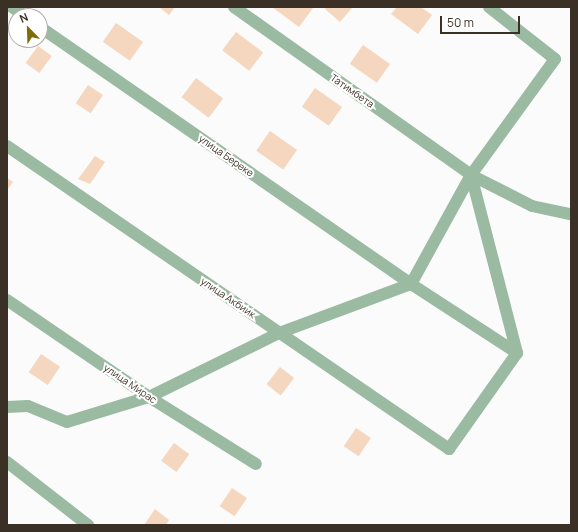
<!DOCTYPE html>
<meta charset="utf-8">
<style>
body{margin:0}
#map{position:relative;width:578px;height:532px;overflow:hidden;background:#fbfbfb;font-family:Manrope,sans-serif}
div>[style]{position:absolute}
.building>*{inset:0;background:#f5d6be;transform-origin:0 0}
.minor>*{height:12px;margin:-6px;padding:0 6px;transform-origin:6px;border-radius:6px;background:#9bbaa2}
span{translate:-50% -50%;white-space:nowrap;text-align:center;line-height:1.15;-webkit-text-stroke:4px #fff;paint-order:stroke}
.street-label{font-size:10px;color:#3b3025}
.frame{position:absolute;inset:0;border:8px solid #3b3025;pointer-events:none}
.north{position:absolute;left:8px;top:8px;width:40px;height:40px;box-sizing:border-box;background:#fff;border:1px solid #b1aca8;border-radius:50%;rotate:337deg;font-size:11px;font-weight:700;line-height:16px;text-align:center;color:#3b3025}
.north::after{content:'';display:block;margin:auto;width:14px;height:18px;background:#7e6c07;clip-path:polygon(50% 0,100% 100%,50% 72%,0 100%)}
.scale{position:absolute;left:440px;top:16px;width:80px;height:18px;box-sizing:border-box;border:2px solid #3b3025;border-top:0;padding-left:5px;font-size:12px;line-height:14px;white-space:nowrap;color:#3b3025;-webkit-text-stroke:3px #fff;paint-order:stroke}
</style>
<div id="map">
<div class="building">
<i style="clip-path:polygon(159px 7px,175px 7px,169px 15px)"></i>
<i style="clip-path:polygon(272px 7px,311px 7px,313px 8px,299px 27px)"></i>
<i style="clip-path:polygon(326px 7px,351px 7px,352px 8px,340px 22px,325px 9px)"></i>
<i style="clip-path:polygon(397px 7px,421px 7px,432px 15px,418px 34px,391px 14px)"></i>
<i style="left:116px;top:23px;width:33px;height:23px;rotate:35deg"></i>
<i style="left:236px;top:32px;width:34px;height:23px;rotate:37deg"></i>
<i style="left:363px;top:45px;width:33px;height:23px;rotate:35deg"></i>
<i style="left:38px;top:46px;width:17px;height:21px;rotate:36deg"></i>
<i style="left:196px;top:78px;width:34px;height:24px;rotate:37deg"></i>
<i style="left:88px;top:85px;width:18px;height:22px;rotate:34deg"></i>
<i style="left:315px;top:88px;width:33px;height:23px;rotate:35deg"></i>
<i style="left:270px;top:131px;width:33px;height:24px;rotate:35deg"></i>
<i style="clip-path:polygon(95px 156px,105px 162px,90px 184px,78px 179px)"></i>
<i style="clip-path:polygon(7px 178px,13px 182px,7px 190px)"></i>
<i style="left:41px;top:354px;width:23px;height:22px;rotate:34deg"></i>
<i style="left:280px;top:367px;width:18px;height:22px;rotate:38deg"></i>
<i style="left:356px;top:428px;width:18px;height:22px;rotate:34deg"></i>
<i style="left:174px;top:443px;width:19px;height:22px;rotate:36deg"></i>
<i style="left:232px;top:488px;width:18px;height:22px;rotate:34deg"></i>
<i style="clip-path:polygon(155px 509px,169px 520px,166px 525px,144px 525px)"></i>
</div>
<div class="minor">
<i style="left:12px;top:7px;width:16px;rotate:35deg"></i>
<i style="left:234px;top:7px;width:291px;rotate:35.3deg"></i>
<i style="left:471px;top:175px;width:68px;rotate:26.9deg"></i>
<i style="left:532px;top:206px;width:40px;rotate:12deg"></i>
<i style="left:40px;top:27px;width:451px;rotate:34.7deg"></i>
<i style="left:7px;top:146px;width:536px;rotate:34.43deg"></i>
<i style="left:449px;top:449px;width:118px;rotate:-54.7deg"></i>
<i style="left:517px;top:353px;width:126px;rotate:-146.9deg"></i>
<i style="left:411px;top:284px;width:124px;rotate:-61.2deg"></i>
<i style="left:471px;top:175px;width:143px;rotate:-54.1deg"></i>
<i style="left:555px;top:59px;width:84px;rotate:-141.8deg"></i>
<i style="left:471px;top:175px;width:184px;rotate:75.5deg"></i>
<i style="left:7px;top:300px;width:172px;rotate:34.3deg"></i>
<i style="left:149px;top:397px;width:126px;rotate:32.1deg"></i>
<i style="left:7px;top:407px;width:21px;rotate:-3deg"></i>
<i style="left:28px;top:406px;width:42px;rotate:22.3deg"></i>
<i style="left:67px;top:422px;width:86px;rotate:-17deg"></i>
<i style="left:149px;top:397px;width:145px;rotate:-26.2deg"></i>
<i style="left:279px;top:333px;width:141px;rotate:-20.4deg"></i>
<i style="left:7px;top:462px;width:103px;rotate:37.9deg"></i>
</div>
<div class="street-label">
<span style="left:352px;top:91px;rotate:35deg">Татимбета</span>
<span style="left:226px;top:156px;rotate:35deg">улица Береке</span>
<span style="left:228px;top:298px;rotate:34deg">улица Акбиик</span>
<span style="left:130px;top:384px;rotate:34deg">улица Мирас</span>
</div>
<div class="frame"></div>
<div class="north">N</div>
<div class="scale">50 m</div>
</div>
